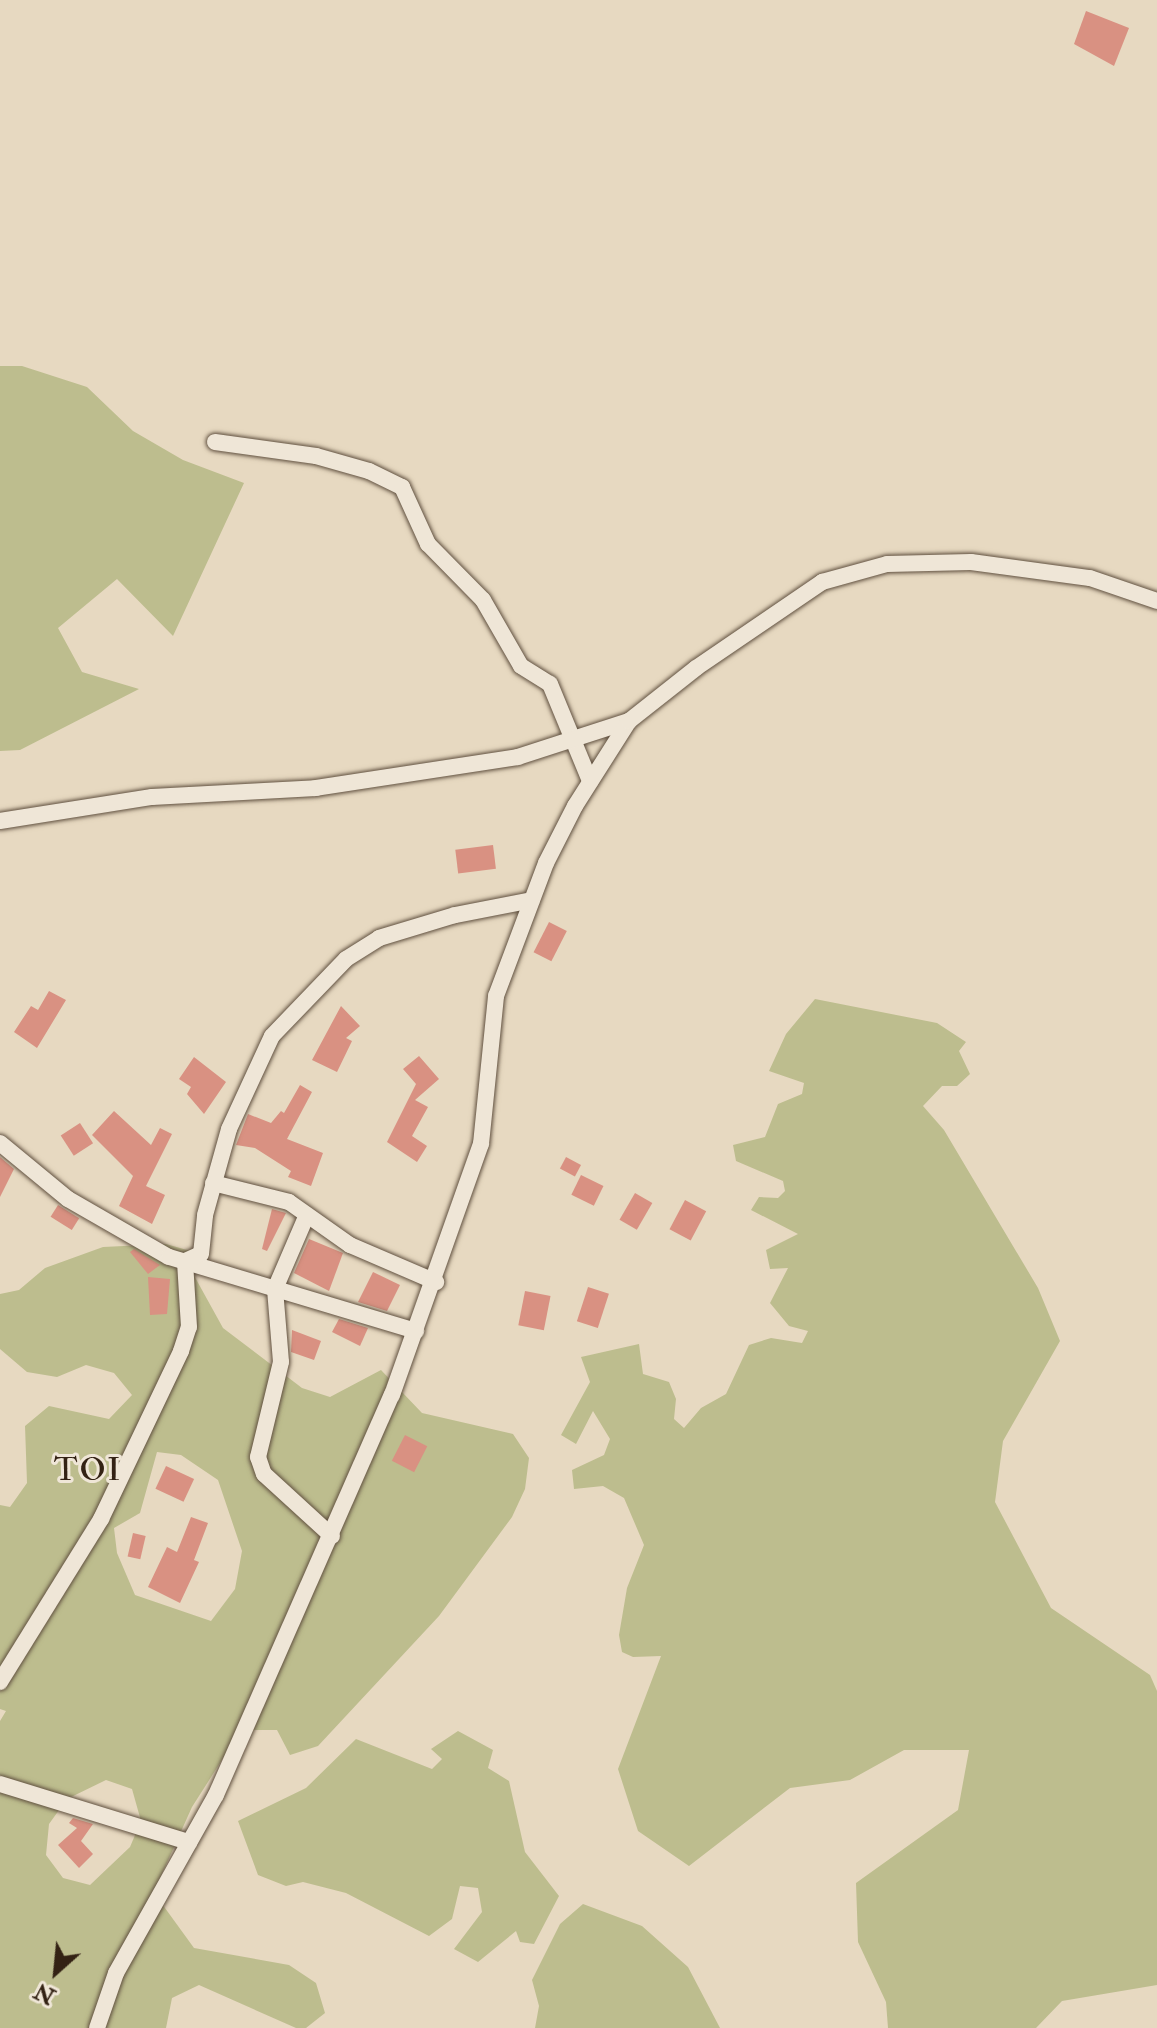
<!DOCTYPE html>
<style>
body{margin:0}
#map{position:relative;width:1157px;height:2028px;overflow:hidden;background:#e7d9c1;font-family:"IM FELL Double Pica",serif}
div>[style]{position:absolute}
.green>*{inset:0;background:#bdbd8e}
.building>*{inset:0;background:#d99182;transform-origin:0 0}
.roads{filter:drop-shadow(0 0 2px #60503f) drop-shadow(0 0 2px #60503f)}
.minor>*{height:16px;margin:-8px;padding:0 8px;transform-origin:8px;border-radius:8px;background:#efe6d7}
span{translate:-50% -50%;white-space:nowrap;text-align:center;line-height:1.15;-webkit-text-stroke:6px #efe6d7;paint-order:stroke}
.quarter-label{font-size:32px;color:#332214;letter-spacing:2px}
.north{position:absolute;left:16px;top:1932px;width:80px;height:80px;-webkit-text-stroke:6px #efe6d7;paint-order:stroke;rotate:207deg;font-size:22px;font-weight:700;line-height:32px;text-align:center;color:#332214}
.north::after{content:'';display:block;margin:auto;width:28px;height:36px;background:#332214;clip-path:polygon(50% 0,100% 100%,50% 72%,0 100%)}
</style>
<div id="map">
<div class="green">
<i style="clip-path:polygon(0 366px,22px 366px,87px 387px,133px 431px,183px 460px,244px 483px,173px 636px,117px 579px,58px 628px,82px 672px,139px 689px,20px 750px,0 751px)"></i>
<i style="clip-path:polygon(815px 999px,937px 1023px,966px 1042px,959px 1051px,970px 1074px,957px 1086px,942px 1086px,923px 1106px,944px 1130px,1038px 1288px,1060px 1341px,1003px 1441px,995px 1502px,1051px 1608px,1150px 1675px,1157px 1691px,1157px 1985px,1062px 2001px,1036px 2028px,888px 2028px,886px 2002px,858px 1942px,856px 1883px,958px 1810px,969px 1750px,904px 1750px,850px 1780px,790px 1788px,689px 1866px,638px 1831px,618px 1769px,661px 1656px,633px 1657px,622px 1652px,619px 1635px,627px 1588px,644px 1545px,624px 1498px,603px 1486px,574px 1489px,572px 1470px,604px 1455px,610px 1439px,593px 1411px,576px 1444px,561px 1435px,590px 1382px,581px 1357px,639px 1344px,643px 1374px,669px 1382px,676px 1399px,674px 1419px,684px 1428px,701px 1408px,726px 1394px,749px 1345px,771px 1338px,802px 1343px,808px 1331px,789px 1326px,770px 1303px,788px 1268px,770px 1269px,766px 1250px,798px 1234px,751px 1210px,759px 1197px,778px 1198px,785px 1191px,783px 1181px,736px 1161px,733px 1145px,765px 1137px,778px 1104px,802px 1094px,804px 1083px,769px 1071px,786px 1034px)"></i>
<i style="clip-path:polygon(evenodd,166px 1244px,201px 1254px,186px 1261px,223px 1328px,302px 1388px,330px 1397px,381px 1370px,422px 1413px,513px 1434px,529px 1458px,525px 1489px,512px 1517px,439px 1616px,318px 1746px,290px 1755px,277px 1730px,241px 1730px,192px 1807px,156px 1887px,157px 1897px,194px 1948px,289px 1965px,316px 1983px,325px 2013px,306px 2028px,296px 2028px,199px 1985px,172px 1998px,166px 2028px,0 2028px,0 1721px,6px 1711px,0 1709px,0 1505px,10px 1507px,27px 1483px,25px 1426px,49px 1406px,109px 1419px,132px 1395px,114px 1373px,86px 1365px,57px 1377px,27px 1372px,0 1349px,0 1294px,19px 1290px,45px 1268px,103px 1247px,166px 1244px,157px 1452px,181px 1455px,218px 1480px,242px 1551px,235px 1589px,211px 1621px,135px 1595px,117px 1553px,114px 1528px,140px 1513px,157px 1452px,166px 1244px,106px 1780px,132px 1789px,141px 1821px,130px 1847px,90px 1885px,63px 1878px,46px 1855px,49px 1824px,67px 1799px,106px 1780px)"></i>
<i style="clip-path:polygon(458px 1731px,493px 1750px,488px 1768px,509px 1781px,525px 1852px,559px 1896px,534px 1944px,520px 1942px,516px 1931px,478px 1962px,454px 1949px,482px 1912px,478px 1888px,460px 1886px,452px 1919px,429px 1936px,346px 1893px,303px 1882px,286px 1886px,258px 1875px,238px 1821px,306px 1788px,356px 1739px,432px 1769px,442px 1759px,431px 1749px)"></i>
<i style="clip-path:polygon(583px 1904px,642px 1926px,688px 1967px,720px 2028px,535px 2028px,539px 2006px,532px 1980px,560px 1924px)"></i>
</div>
<div class="building">
<i style="clip-path:polygon(1086px 11px,1129px 28px,1114px 66px,1074px 44px)"></i>
<i style="left:493px;top:845px;width:24px;height:38px;rotate:83deg"></i>
<i style="left:549px;top:922px;width:20px;height:34px;rotate:27deg"></i>
<i style="clip-path:polygon(49px 991px,66px 1000px,37px 1048px,14px 1032px,31px 1006px,38px 1010px)"></i>
<i style="clip-path:polygon(341px 1006px,360px 1026px,346px 1038px,352px 1041px,337px 1072px,312px 1060px)"></i>
<i style="clip-path:polygon(419px 1056px,439px 1079px,415px 1100px,428px 1107px,412px 1136px,427px 1146px,417px 1162px,387px 1142px,416px 1084px,403px 1069px)"></i>
<i style="clip-path:polygon(194px 1057px,226px 1082px,204px 1114px,187px 1094px,191px 1087px,179px 1079px)"></i>
<i style="clip-path:polygon(300px 1085px,312px 1092px,287px 1139px,323px 1153px,311px 1186px,288px 1177px,291px 1171px,255px 1148px,236px 1145px,248px 1114px,271px 1123px,281px 1111px,284px 1113px)"></i>
<i style="clip-path:polygon(114px 1111px,151px 1145px,160px 1128px,172px 1134px,146px 1186px,165px 1195px,152px 1224px,119px 1206px,133px 1176px,92px 1135px)"></i>
<i style="left:80px;top:1123px;width:24px;height:23px;rotate:57deg"></i>
<i style="clip-path:polygon(0 1157px,14px 1169px,0 1197px)"></i>
<i style="left:566px;top:1157px;width:17px;height:13px;rotate:28deg"></i>
<i style="left:581px;top:1175px;width:25px;height:22px;rotate:26deg"></i>
<i style="left:635px;top:1193px;width:20px;height:31px;rotate:30deg"></i>
<i style="left:685px;top:1200px;width:24px;height:33px;rotate:28deg"></i>
<i style="left:58px;top:1205px;width:25px;height:14px;rotate:32deg"></i>
<i style="clip-path:polygon(272px 1209px,286px 1213px,267px 1251px,262px 1249px)"></i>
<i style="clip-path:polygon(309px 1239px,343px 1253px,329px 1291px,294px 1273px)"></i>
<i style="clip-path:polygon(134px 1249px,160px 1265px,148px 1274px,130px 1252px)"></i>
<i style="clip-path:polygon(373px 1272px,400px 1285px,387px 1311px,358px 1302px)"></i>
<i style="clip-path:polygon(148px 1277px,170px 1279px,167px 1314px,150px 1315px)"></i>
<i style="left:588px;top:1287px;width:22px;height:36px;rotate:18deg"></i>
<i style="left:525px;top:1291px;width:26px;height:35px;rotate:11deg"></i>
<i style="clip-path:polygon(339px 1319px,368px 1328px,360px 1346px,332px 1332px)"></i>
<i style="clip-path:polygon(292px 1330px,321px 1341px,314px 1360px,291px 1352px)"></i>
<i style="left:405px;top:1435px;width:25px;height:29px;rotate:27deg"></i>
<i style="left:166px;top:1466px;width:31px;height:25px;rotate:25deg"></i>
<i style="clip-path:polygon(191px 1517px,208px 1523px,194px 1560px,199px 1562px,180px 1603px,148px 1587px,167px 1547px,177px 1552px)"></i>
<i style="left:133px;top:1533px;width:13px;height:24px;rotate:13deg"></i>
<i style="clip-path:polygon(73px 1818px,93px 1824px,81px 1841px,93px 1854px,79px 1868px,58px 1845px,77px 1828px,69px 1823px)"></i>
</div>
<div class="roads">
<div class="minor">
<i style="left:215px;top:442px;width:102px;rotate:7.9deg"></i>
<i style="left:316px;top:456px;width:55px;rotate:15.8deg"></i>
<i style="left:369px;top:471px;width:37px;rotate:26deg"></i>
<i style="left:402px;top:487px;width:63px;rotate:65.5deg"></i>
<i style="left:428px;top:544px;width:78px;rotate:45.5deg"></i>
<i style="left:483px;top:600px;width:76px;rotate:60.1deg"></i>
<i style="left:521px;top:666px;width:34px;rotate:32deg"></i>
<i style="left:550px;top:684px;width:105px;rotate:67.6deg"></i>
<i style="left:0;top:821px;width:154px;rotate:-9deg"></i>
<i style="left:152px;top:797px;width:164px;rotate:-3.1deg"></i>
<i style="left:316px;top:788px;width:204px;rotate:-8.7deg"></i>
<i style="left:518px;top:757px;width:117px;rotate:-18deg"></i>
<i style="left:0;top:1143px;width:88px;rotate:39.5deg"></i>
<i style="left:68px;top:1199px;width:116px;rotate:29.9deg"></i>
<i style="left:169px;top:1257px;width:258px;rotate:16.7deg"></i>
<i style="left:213px;top:1183px;width:78px;rotate:14deg"></i>
<i style="left:289px;top:1202px;width:75px;rotate:35.2deg"></i>
<i style="left:350px;top:1245px;width:94px;rotate:23.3deg"></i>
<i style="left:306px;top:1217px;width:78px;rotate:113.3deg"></i>
<i style="left:275px;top:1289px;width:73px;rotate:85.3deg"></i>
<i style="left:281px;top:1362px;width:98px;rotate:103.6deg"></i>
<i style="left:258px;top:1457px;width:18px;rotate:71deg"></i>
<i style="left:264px;top:1474px;width:92px;rotate:42.4deg"></i>
<i style="left:0;top:1682px;width:192px;rotate:-58.2deg"></i>
<i style="left:101px;top:1519px;width:186px;rotate:-64.5deg"></i>
<i style="left:181px;top:1351px;width:25px;rotate:-72deg"></i>
<i style="left:189px;top:1327px;width:66px;rotate:-93.5deg"></i>
<i style="left:185px;top:1261px;width:17px;rotate:-24deg"></i>
<i style="left:201px;top:1254px;width:39px;rotate:-84deg"></i>
<i style="left:205px;top:1215px;width:89px;rotate:-74.4deg"></i>
<i style="left:229px;top:1129px;width:102px;rotate:-65.2deg"></i>
<i style="left:272px;top:1036px;width:107px;rotate:-46.1deg"></i>
<i style="left:346px;top:959px;width:39px;rotate:-32deg"></i>
<i style="left:379px;top:938px;width:79px;rotate:-16.8deg"></i>
<i style="left:455px;top:915px;width:78px;rotate:-11deg"></i>
<i style="left:0;top:1784px;width:198px;rotate:17.1deg"></i>
<i style="left:97px;top:2028px;width:58px;rotate:-70.9deg"></i>
<i style="left:116px;top:1973px;width:204px;rotate:-60.7deg"></i>
<i style="left:216px;top:1795px;width:437px;rotate:-66.3deg"></i>
<i style="left:392px;top:1395px;width:266px;rotate:-70.5deg"></i>
<i style="left:481px;top:1144px;width:149px;rotate:-84.2deg"></i>
<i style="left:496px;top:996px;width:142px;rotate:-69.4deg"></i>
<i style="left:546px;top:863px;width:64px;rotate:-63deg"></i>
<i style="left:575px;top:806px;width:101px;rotate:-57.6deg"></i>
<i style="left:629px;top:721px;width:85px;rotate:-38.3deg"></i>
<i style="left:696px;top:668px;width:153px;rotate:-34.3deg"></i>
<i style="left:822px;top:582px;width:67px;rotate:-15.5deg"></i>
<i style="left:887px;top:564px;width:84px;rotate:-1.4deg"></i>
<i style="left:971px;top:562px;width:120px;rotate:7.7deg"></i>
<i style="left:1090px;top:578px;width:71px;rotate:18.9deg"></i>
</div>
</div>
<div class="quarter-label">
<span style="left:88px;top:1470px">TOI</span>
</div>
<div class="north">N</div>
</div>
